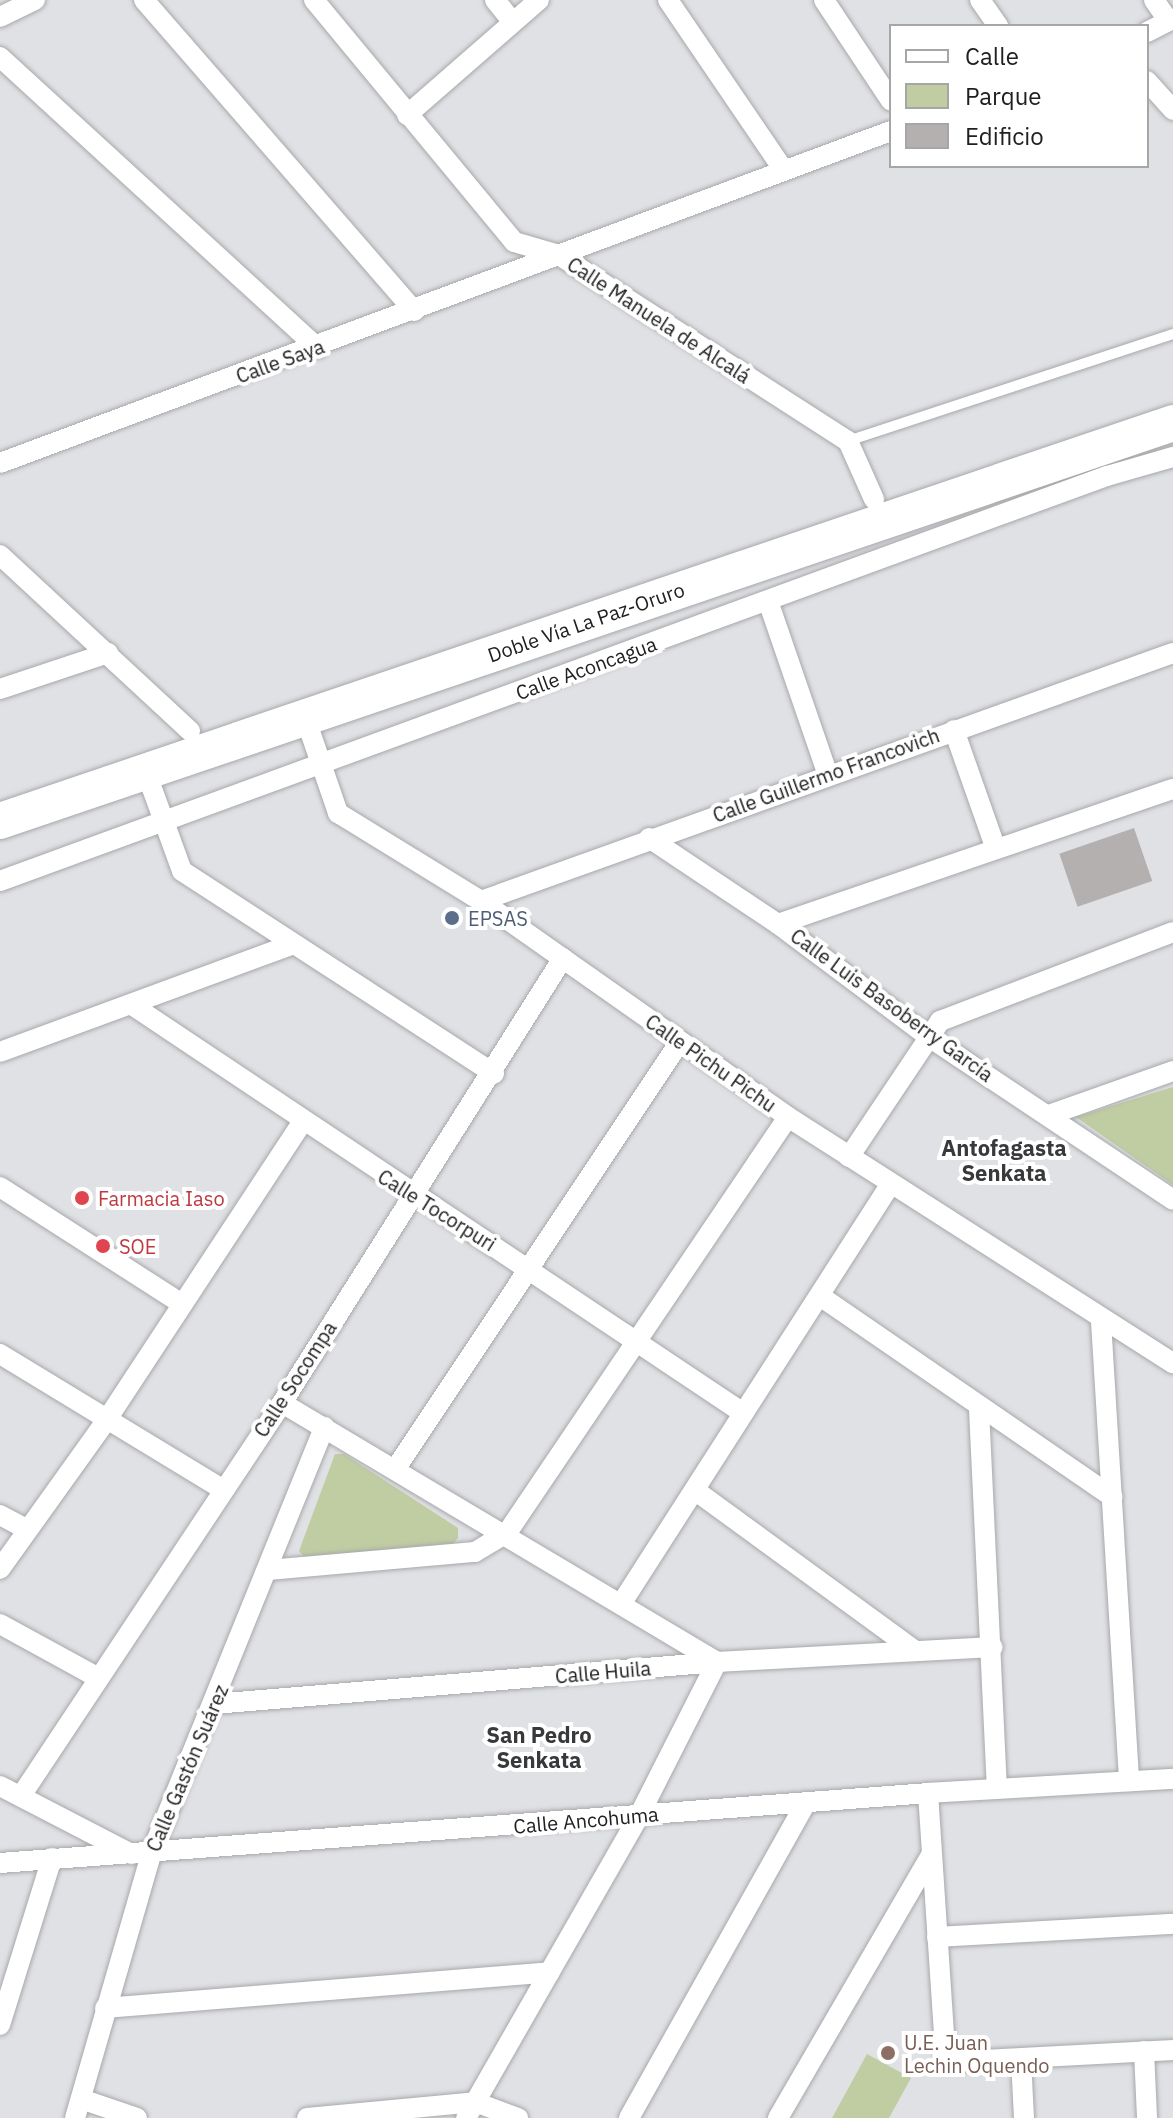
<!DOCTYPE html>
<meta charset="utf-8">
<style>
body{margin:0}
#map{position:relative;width:1173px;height:2118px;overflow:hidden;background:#e0e1e4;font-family:"IBM Plex Sans",sans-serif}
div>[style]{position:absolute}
.green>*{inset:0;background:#c0cda3}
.building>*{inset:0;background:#b4b0af;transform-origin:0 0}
.roads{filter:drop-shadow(0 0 2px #a7a8ab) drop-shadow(0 0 2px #a7a8ab)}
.lane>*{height:10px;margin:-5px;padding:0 5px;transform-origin:5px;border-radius:5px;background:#fff}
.street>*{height:20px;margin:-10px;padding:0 10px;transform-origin:10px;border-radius:10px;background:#fff}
.highway>*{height:36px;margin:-18px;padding:0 18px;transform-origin:18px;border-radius:18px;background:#fff}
.dots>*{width:22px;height:22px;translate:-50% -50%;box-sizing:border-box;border:4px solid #fff;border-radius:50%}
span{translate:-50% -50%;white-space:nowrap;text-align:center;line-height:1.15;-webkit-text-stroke:8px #fff;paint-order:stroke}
.street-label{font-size:20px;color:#202021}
.service-label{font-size:20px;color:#4e5e75}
.left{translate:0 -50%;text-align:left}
.health-label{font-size:20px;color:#be3a42}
.education-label{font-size:20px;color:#785e54}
.neighbourhood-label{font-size:22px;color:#38393b;font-weight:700}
.legend{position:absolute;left:889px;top:24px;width:260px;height:144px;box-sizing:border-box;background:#fff;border:2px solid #a6a6a6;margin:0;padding:10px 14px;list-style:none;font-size:24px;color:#202021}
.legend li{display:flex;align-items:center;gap:16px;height:40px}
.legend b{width:40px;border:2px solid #a6a6a6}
</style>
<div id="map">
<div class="green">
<i style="clip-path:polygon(1173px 1087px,1173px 1185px,1076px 1117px)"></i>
<i style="clip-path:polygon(335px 1454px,344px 1454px,458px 1528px,458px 1538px,452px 1545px,305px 1558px,299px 1551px)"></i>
<i style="clip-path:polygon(867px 2054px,911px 2078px,889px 2118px,832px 2118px)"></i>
</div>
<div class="building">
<i style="left:1134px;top:828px;width:56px;height:79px;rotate:71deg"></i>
</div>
<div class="roads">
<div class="lane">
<i style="left:848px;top:441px;width:342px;rotate:-18.2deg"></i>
</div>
<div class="street">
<i style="left:144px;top:0;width:412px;rotate:49deg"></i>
<i style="left:314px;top:0;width:314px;rotate:50.4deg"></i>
<i style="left:514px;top:242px;width:47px;rotate:16.1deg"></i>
<i style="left:559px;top:255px;width:344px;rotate:32.8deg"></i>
<i style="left:848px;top:441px;width:64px;rotate:65.9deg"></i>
<i style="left:495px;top:0;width:28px;rotate:51deg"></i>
<i style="left:668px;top:0;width:204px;rotate:55.8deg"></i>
<i style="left:824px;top:0;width:121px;rotate:56.4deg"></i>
<i style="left:980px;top:0;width:32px;rotate:55deg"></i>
<i style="left:1154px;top:0;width:24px;rotate:55deg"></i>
<i style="left:0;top:17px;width:39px;rotate:-26deg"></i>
<i style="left:1147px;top:32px;width:29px;rotate:-27deg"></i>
<i style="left:0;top:57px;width:431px;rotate:42.5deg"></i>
<i style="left:1147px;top:81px;width:39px;rotate:48deg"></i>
<i style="left:407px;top:115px;width:175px;rotate:-41.1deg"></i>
<i style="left:0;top:463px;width:951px;rotate:-20.44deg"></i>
<i style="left:0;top:555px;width:259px;rotate:42.8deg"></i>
<i style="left:768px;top:601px;width:184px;rotate:71deg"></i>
<i style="left:0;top:689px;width:114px;rotate:-18.4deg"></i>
<i style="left:305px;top:717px;width:102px;rotate:71deg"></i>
<i style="left:338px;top:813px;width:168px;rotate:31.6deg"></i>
<i style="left:481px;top:901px;width:375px;rotate:35.1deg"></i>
<i style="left:788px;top:1117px;width:457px;rotate:32.6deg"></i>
<i style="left:954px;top:730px;width:126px;rotate:70.6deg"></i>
<i style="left:146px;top:772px;width:105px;rotate:70deg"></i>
<i style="left:182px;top:871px;width:372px;rotate:33deg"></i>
<i style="left:649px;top:838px;width:155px;rotate:33.7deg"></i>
<i style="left:778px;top:924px;width:189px;rotate:36.8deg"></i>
<i style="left:929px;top:1037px;width:293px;rotate:33.7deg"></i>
<i style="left:0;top:881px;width:1179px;rotate:-20.1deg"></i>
<i style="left:1107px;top:476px;width:69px;rotate:-16.1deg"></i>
<i style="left:481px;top:901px;width:735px;rotate:-19.72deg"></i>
<i style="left:778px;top:924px;width:417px;rotate:-18.9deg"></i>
<i style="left:132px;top:1005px;width:735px;rotate:33.73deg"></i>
<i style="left:0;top:1052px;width:310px;rotate:-20.2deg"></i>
<i style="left:1049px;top:1115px;width:132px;rotate:-19.5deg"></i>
<i style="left:849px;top:1157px;width:164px;rotate:-56.2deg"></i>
<i style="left:940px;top:1021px;width:249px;rotate:-20.9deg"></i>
<i style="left:0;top:1187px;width:215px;rotate:32.7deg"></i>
<i style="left:820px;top:1296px;width:355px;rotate:34.5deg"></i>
<i style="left:1101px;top:1321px;width:461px;rotate:86.5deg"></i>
<i style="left:0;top:1354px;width:260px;rotate:31.3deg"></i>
<i style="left:282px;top:1403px;width:506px;rotate:30.77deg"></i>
<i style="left:717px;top:1662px;width:173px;rotate:116.9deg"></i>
<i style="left:639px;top:1816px;width:348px;rotate:119.8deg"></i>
<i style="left:979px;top:1409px;width:379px;rotate:87.3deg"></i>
<i style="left:396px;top:1468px;width:511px;rotate:-56.34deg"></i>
<i style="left:696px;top:1491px;width:268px;rotate:36.1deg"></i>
<i style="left:0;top:1515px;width:30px;rotate:28deg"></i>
<i style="left:0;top:1569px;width:182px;rotate:-54.4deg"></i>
<i style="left:106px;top:1421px;width:357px;rotate:-56.7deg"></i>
<i style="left:268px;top:1570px;width:208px;rotate:-5deg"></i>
<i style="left:475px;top:1552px;width:37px;rotate:-31deg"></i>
<i style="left:507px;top:1533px;width:502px;rotate:-55.96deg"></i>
<i style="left:621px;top:1604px;width:499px;rotate:-57.3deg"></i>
<i style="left:0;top:1624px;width:111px;rotate:28.7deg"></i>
<i style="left:214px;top:1704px;width:505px;rotate:-4.77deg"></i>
<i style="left:717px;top:1662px;width:276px;rotate:-3.1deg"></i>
<i style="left:0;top:1786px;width:148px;rotate:27.4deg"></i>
<i style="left:928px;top:1793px;width:270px;rotate:86.2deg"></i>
<i style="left:946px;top:2062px;width:227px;rotate:-3deg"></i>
<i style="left:21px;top:1796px;width:472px;rotate:-56.4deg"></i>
<i style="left:282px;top:1403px;width:526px;rotate:-57.73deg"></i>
<i style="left:0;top:1863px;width:931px;rotate:-4.31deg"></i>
<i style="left:928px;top:1793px;width:245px;rotate:-3.3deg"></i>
<i style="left:937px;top:1937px;width:236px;rotate:-3.2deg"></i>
<i style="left:105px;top:2008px;width:446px;rotate:-4.6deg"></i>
<i style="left:0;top:2025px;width:175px;rotate:-72.7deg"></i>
<i style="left:1144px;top:2051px;width:67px;rotate:87.4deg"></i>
<i style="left:1021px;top:2059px;width:59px;rotate:87.1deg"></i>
<i style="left:81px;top:2099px;width:59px;rotate:18.7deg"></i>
<i style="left:75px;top:2118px;width:275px;rotate:-73.9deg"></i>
<i style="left:151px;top:1854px;width:461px;rotate:-67.9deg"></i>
<i style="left:307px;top:2118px;width:169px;rotate:-5.4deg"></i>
<i style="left:475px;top:2102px;width:46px;rotate:20.4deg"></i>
<i style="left:629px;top:2118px;width:362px;rotate:-60.7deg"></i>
<i style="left:778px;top:2118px;width:304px;rotate:-59.8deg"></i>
</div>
<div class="highway">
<i style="left:0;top:821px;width:1239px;rotate:-18.74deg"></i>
</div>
</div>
<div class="dots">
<i style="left:452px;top:918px;background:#5c6f8a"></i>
<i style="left:82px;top:1198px;background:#e0444e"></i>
<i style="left:103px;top:1246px;background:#e0444e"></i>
<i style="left:888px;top:2053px;background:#8d6e63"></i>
</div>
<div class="street-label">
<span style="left:659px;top:320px;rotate:33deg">Calle Manuela de Alcalá</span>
<span style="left:280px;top:361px;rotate:-20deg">Calle Saya</span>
<span style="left:586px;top:622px;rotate:-19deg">Doble Vía La Paz-Oruro</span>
<span style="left:586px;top:668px;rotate:-20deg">Calle Aconcagua</span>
<span style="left:826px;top:775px;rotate:-20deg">Calle Guillermo Francovich</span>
<span style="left:892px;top:1005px;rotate:36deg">Calle Luis Basoberry García</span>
<span style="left:711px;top:1063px;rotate:35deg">Calle Pichu Pichu</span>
<span style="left:437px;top:1210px;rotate:32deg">Calle Tocorpuri</span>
<span style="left:295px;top:1379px;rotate:-57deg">Calle Socompa</span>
<span style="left:603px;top:1672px;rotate:-5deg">Calle Huila</span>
<span style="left:187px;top:1768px;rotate:-67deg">Calle Gastón Suárez</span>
<span style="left:586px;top:1820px;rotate:-5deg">Calle Ancohuma</span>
</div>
<div class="service-label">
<span class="left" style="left:468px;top:918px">EPSAS</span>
</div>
<div class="health-label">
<span class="left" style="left:98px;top:1198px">Farmacia Iaso</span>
<span class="left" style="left:119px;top:1246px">SOE</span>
</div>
<div class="education-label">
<span class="left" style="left:904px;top:2054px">U.E. Juan<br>Lechin Oquendo</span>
</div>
<div class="neighbourhood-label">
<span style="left:1004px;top:1160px">Antofagasta<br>Senkata</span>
<span style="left:539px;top:1747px">San Pedro<br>Senkata</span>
</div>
<ul class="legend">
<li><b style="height:10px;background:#fff"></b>Calle</li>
<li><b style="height:22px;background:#c0cda3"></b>Parque</li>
<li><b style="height:22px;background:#b4b0af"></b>Edificio</li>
</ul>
</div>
